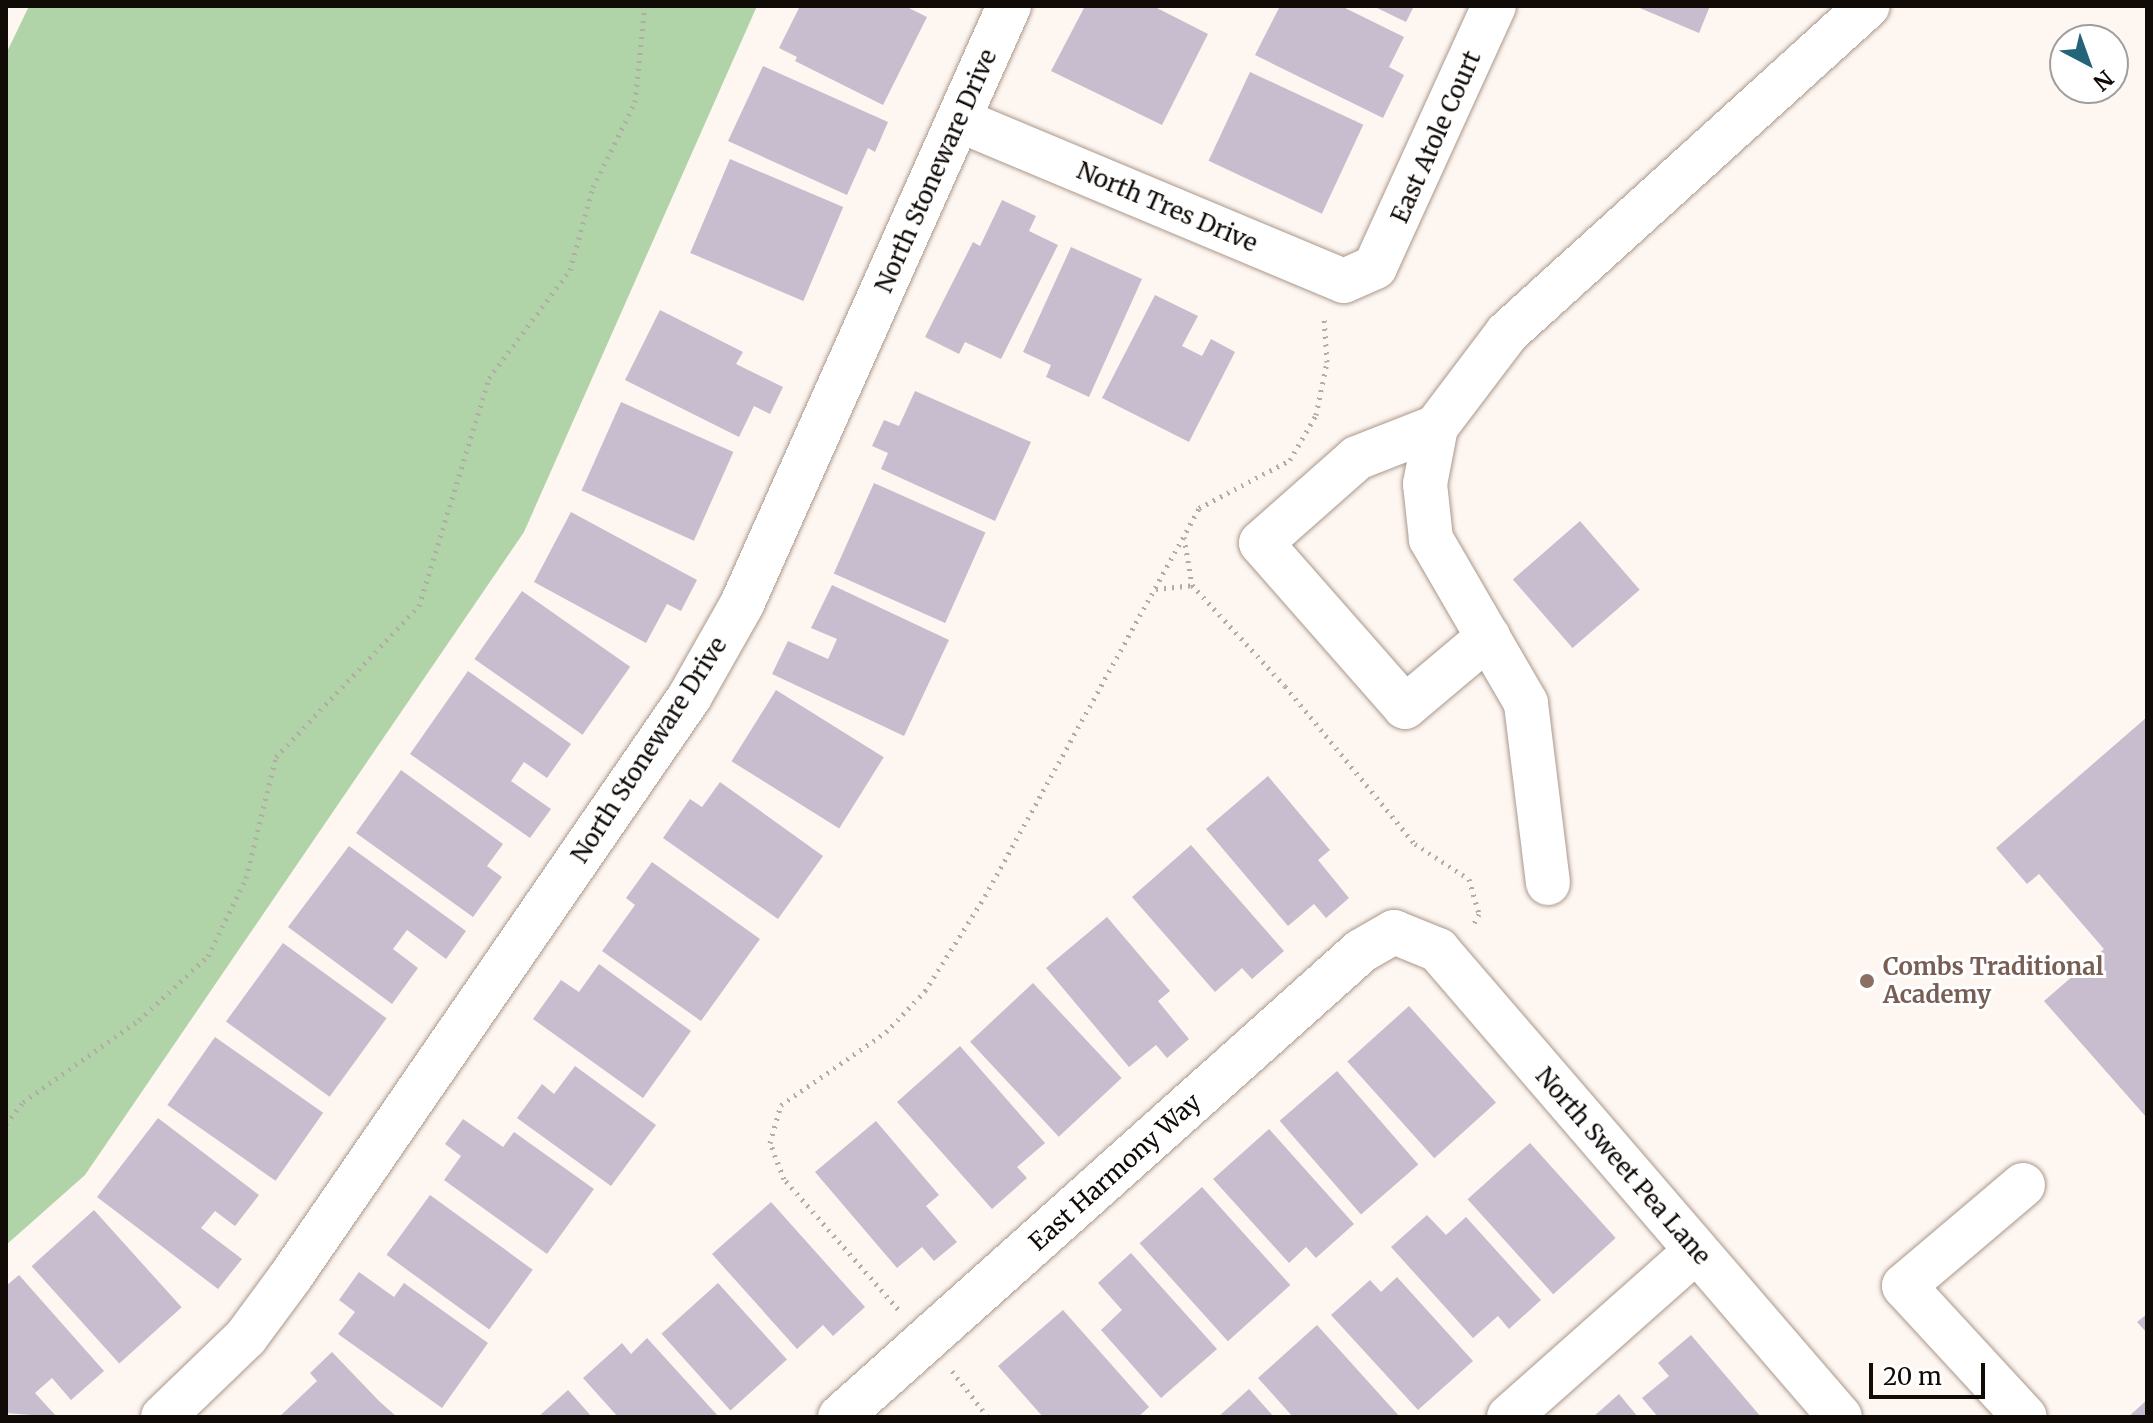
<!DOCTYPE html>
<style>
body{margin:0}
#map{position:relative;width:2153px;height:1423px;overflow:hidden;background:#fef6f1;font-family:Merriweather,serif}
div>[style]{position:absolute}
.green>*{inset:0;background:#b0d3a8}
.building>*{inset:0;background:#c8bdce;transform-origin:0 0}
.path>*{height:5px;margin-top:-2.5px;transform-origin:0;background:repeating-linear-gradient(90deg,#b3aba7 0 2px,transparent 0 8px)}
.roads{filter:drop-shadow(0 0 2px #a9988b) drop-shadow(0 0 2px #a9988b)}
.minor>*{height:44px;margin:-22px;padding:0 22px;transform-origin:22px;border-radius:22px;background:#fff}
.dots>*{width:22px;height:22px;translate:-50% -50%;box-sizing:border-box;border:4px solid #fff;border-radius:50%}
span{translate:-50% -50%;white-space:nowrap;text-align:center;line-height:1.15;-webkit-text-stroke:6px #fff;paint-order:stroke}
.street-label{font-size:24px;color:#110b07}
.education-label{font-size:24px;color:#785e54;font-weight:700}
.left{translate:0 -50%;text-align:left}
.frame{position:absolute;inset:0;border:8px solid #110b07;pointer-events:none}
.north{position:absolute;left:2049px;top:24px;width:80px;height:80px;box-sizing:border-box;background:#fff;border:2px solid #a09d9c;border-radius:50%;rotate:139deg;font-size:22px;font-weight:700;line-height:32px;text-align:center;color:#110b07}
.north::after{content:'';display:block;margin:auto;width:28px;height:36px;background:#236478;clip-path:polygon(50% 0,100% 100%,50% 72%,0 100%)}
.scale{position:absolute;left:1869px;top:1363px;width:116px;height:36px;box-sizing:border-box;border:4px solid #110b07;border-top:0;padding-left:10px;font-size:24px;line-height:28px;white-space:nowrap;color:#110b07;-webkit-text-stroke:6px #fff;paint-order:stroke}
</style>
<div id="map">
<div class="green">
<i style="clip-path:polygon(29px 6px,757px 6px,524px 532px,85px 1175px,6px 1245px,6px 54px)"></i>
</div>
<div class="building">
<i style="clip-path:polygon(800px 6px,905px 6px,927px 17px,883px 105px,795px 61px,797px 57px,779px 48px)"></i>
<i style="clip-path:polygon(1085px 6px,1153px 6px,1208px 34px,1162px 125px,1051px 71px)"></i>
<i style="clip-path:polygon(1280px 6px,1341px 6px,1404px 37px,1389px 67px,1404px 75px,1383px 118px,1255px 55px)"></i>
<i style="clip-path:polygon(1373px 6px,1414px 6px,1406px 22px)"></i>
<i style="clip-path:polygon(1635px 6px,1710px 6px,1699px 33px)"></i>
<i style="clip-path:polygon(763px 66px,888px 122px,875px 152px,868px 148px,847px 195px,728px 141px)"></i>
<i style="left:1250px;top:72px;width:125px;height:98px;rotate:25deg"></i>
<i style="left:730px;top:159px;width:123px;height:102px;rotate:23deg"></i>
<i style="clip-path:polygon(1002px 200px,1036px 216px,1029px 231px,1058px 245px,1001px 359px,965px 342px,959px 354px,925px 337px,973px 242px,980px 246px)"></i>
<i style="clip-path:polygon(1071px 247px,1142px 279px,1089px 397px,1046px 377px,1051px 365px,1023px 352px)"></i>
<i style="clip-path:polygon(1155px 295px,1198px 316px,1182px 346px,1202px 356px,1211px 339px,1235px 352px,1189px 442px,1102px 398px)"></i>
<i style="clip-path:polygon(660px 310px,743px 352px,736px 364px,783px 387px,770px 414px,754px 406px,739px 437px,625px 380px)"></i>
<i style="clip-path:polygon(915px 391px,1031px 442px,995px 521px,881px 469px,888px 453px,872px 446px,884px 420px,899px 426px)"></i>
<i style="left:621px;top:402px;width:123px;height:97px;rotate:24deg"></i>
<i style="left:874px;top:483px;width:122px;height:99px;rotate:24deg"></i>
<i style="clip-path:polygon(571px 512px,697px 580px,681px 611px,667px 604px,646px 643px,534px 582px)"></i>
<i style="left:1580px;top:521px;width:91px;height:89px;rotate:49deg"></i>
<i style="clip-path:polygon(832px 585px,949px 640px,904px 736px,772px 674px,788px 641px,828px 659px,837px 639px,811px 628px)"></i>
<i style="left:522px;top:591px;width:132px;height:83px;rotate:35deg"></i>
<i style="clip-path:polygon(468px 671px,571px 744px,547px 778px,524px 762px,511px 781px,551px 809px,530px 838px,410px 754px)"></i>
<i style="left:776px;top:690px;width:127px;height:84px;rotate:32deg"></i>
<i style="clip-path:polygon(2147px 717px,2147px 1118px,2044px 1001px,2104px 949px,2039px 874px,2027px 884px,1996px 848px)"></i>
<i style="clip-path:polygon(401px 770px,503px 844px,487px 866px,502px 877px,473px 917px,356px 833px)"></i>
<i style="clip-path:polygon(1268px 776px,1330px 850px,1318px 860px,1349px 898px,1326px 918px,1314px 904px,1288px 926px,1206px 829px)"></i>
<i style="clip-path:polygon(720px 782px,823px 856px,778px 919px,663px 838px,690px 799px,702px 807px)"></i>
<i style="clip-path:polygon(1191px 845px,1284px 951px,1252px 979px,1242px 968px,1215px 992px,1132px 897px)"></i>
<i style="clip-path:polygon(349px 846px,466px 931px,446px 959px,407px 930px,393px 949px,418px 968px,392px 1004px,288px 927px)"></i>
<i style="clip-path:polygon(652px 862px,760px 939px,701px 1021px,602px 951px,635px 905px,626px 898px)"></i>
<i style="clip-path:polygon(1107px 917px,1170px 991px,1158px 1001px,1189px 1039px,1167px 1058px,1156px 1045px,1129px 1067px,1046px 968px)"></i>
<i style="left:283px;top:943px;width:128px;height:97px;rotate:36deg"></i>
<i style="clip-path:polygon(599px 964px,691px 1031px,643px 1098px,533px 1019px,561px 980px,579px 992px)"></i>
<i style="left:1033px;top:983px;width:130px;height:86px;rotate:47deg"></i>
<i style="left:1409px;top:1006px;width:130px;height:83px;rotate:48deg"></i>
<i style="left:215px;top:1037px;width:132px;height:83px;rotate:35deg"></i>
<i style="clip-path:polygon(960px 1046px,1045px 1143px,1017px 1167px,1027px 1178px,992px 1209px,897px 1102px)"></i>
<i style="clip-path:polygon(575px 1066px,656px 1125px,611px 1186px,517px 1118px,542px 1084px,554px 1094px)"></i>
<i style="left:1337px;top:1071px;width:124px;height:76px;rotate:49deg"></i>
<i style="clip-path:polygon(158px 1118px,259px 1195px,235px 1226px,215px 1211px,201px 1228px,242px 1259px,218px 1289px,97px 1197px)"></i>
<i style="clip-path:polygon(463px 1119px,503px 1147px,514px 1132px,594px 1189px,547px 1254px,444px 1180px,461px 1156px,445px 1144px)"></i>
<i style="clip-path:polygon(876px 1121px,939px 1195px,926px 1206px,957px 1242px,934px 1261px,922px 1247px,897px 1268px,815px 1172px)"></i>
<i style="clip-path:polygon(1269px 1129px,1354px 1224px,1316px 1258px,1306px 1247px,1289px 1263px,1213px 1179px)"></i>
<i style="left:1530px;top:1143px;width:128px;height:84px;rotate:48deg"></i>
<i style="left:1202px;top:1187px;width:132px;height:84px;rotate:48deg"></i>
<i style="left:430px;top:1195px;width:127px;height:74px;rotate:36deg"></i>
<i style="clip-path:polygon(771px 1202px,865px 1307px,833px 1336px,823px 1325px,797px 1349px,712px 1254px)"></i>
<i style="left:94px;top:1210px;width:131px;height:84px;rotate:48deg"></i>
<i style="clip-path:polygon(1427px 1215px,1446px 1235px,1466px 1217px,1541px 1300px,1509px 1329px,1498px 1316px,1473px 1338px,1391px 1247px)"></i>
<i style="clip-path:polygon(1131px 1253px,1217px 1349px,1161px 1398px,1101px 1330px,1122px 1310px,1098px 1283px)"></i>
<i style="clip-path:polygon(359px 1272px,394px 1297px,404px 1283px,488px 1343px,442px 1408px,338px 1334px,355px 1312px,339px 1300px)"></i>
<i style="clip-path:polygon(19px 1275px,104px 1371px,71px 1400px,52px 1378px,35px 1393px,57px 1417px,6px 1413px,6px 1286px)"></i>
<i style="clip-path:polygon(1397px 1277px,1473px 1361px,1418px 1410px,1331px 1315px,1370px 1280px,1381px 1292px)"></i>
<i style="left:718px;top:1283px;width:103px;height:76px;rotate:48deg"></i>
<i style="clip-path:polygon(1063px 1310px,1149px 1407px,1138px 1417px,1043px 1417px,998px 1366px)"></i>
<i style="clip-path:polygon(2147px 1314px,2147px 1333px,2137px 1322px)"></i>
<i style="clip-path:polygon(1317px 1325px,1400px 1417px,1293px 1417px,1258px 1378px)"></i>
<i style="clip-path:polygon(1691px 1335px,1761px 1417px,1658px 1417px,1642px 1398px,1669px 1376px,1658px 1363px)"></i>
<i style="clip-path:polygon(647px 1338px,719px 1417px,618px 1417px,583px 1378px,622px 1343px,631px 1354px)"></i>
<i style="clip-path:polygon(332px 1352px,379px 1401px,397px 1417px,279px 1417px,317px 1381px,310px 1373px)"></i>
<i style="clip-path:polygon(1249px 1389px,1274px 1417px,1218px 1417px)"></i>
<i style="clip-path:polygon(568px 1390px,592px 1417px,538px 1417px)"></i>
<i style="clip-path:polygon(1619px 1394px,1638px 1417px,1593px 1417px)"></i>
<i style="clip-path:polygon(2147px 1400px,2147px 1417px,2128px 1417px)"></i>
</div>
<div class="path">
<i style="left:1184px;top:537px;width:49px;rotate:80.5deg"></i>
<i style="left:1192px;top:585px;width:137px;rotate:47.4deg"></i>
<i style="left:1285px;top:686px;width:205px;rotate:50.6deg"></i>
<i style="left:1415px;top:844px;width:64px;rotate:32.9deg"></i>
<i style="left:1469px;top:879px;width:36px;rotate:74deg"></i>
<i style="left:1479px;top:914px;width:15px;rotate:118deg"></i>
<i style="left:1156px;top:589px;width:36px;rotate:-6deg"></i>
<i style="left:6px;top:1124px;width:28px;rotate:-52deg"></i>
<i style="left:23px;top:1102px;width:142px;rotate:-35.3deg"></i>
<i style="left:139px;top:1020px;width:94px;rotate:-42.8deg"></i>
<i style="left:208px;top:956px;width:87px;rotate:-64deg"></i>
<i style="left:246px;top:878px;width:125px;rotate:-76.1deg"></i>
<i style="left:276px;top:757px;width:208px;rotate:-46.6deg"></i>
<i style="left:419px;top:606px;width:239px;rotate:-72.9deg"></i>
<i style="left:489px;top:378px;width:135px;rotate:-53.1deg"></i>
<i style="left:570px;top:270px;width:86px;rotate:-74.5deg"></i>
<i style="left:593px;top:187px;width:95px;rotate:-63.7deg"></i>
<i style="left:635px;top:102px;width:97px;rotate:-84.1deg"></i>
<i style="left:898px;top:1309px;width:173px;rotate:-131.2deg"></i>
<i style="left:784px;top:1179px;width:39px;rotate:-111deg"></i>
<i style="left:770px;top:1143px;width:40px;rotate:-74deg"></i>
<i style="left:781px;top:1105px;width:128px;rotate:-34.8deg"></i>
<i style="left:886px;top:1032px;width:57px;rotate:-46.4deg"></i>
<i style="left:925px;top:991px;width:112px;rotate:-57.7deg"></i>
<i style="left:985px;top:896px;width:443px;rotate:-61.1deg"></i>
<i style="left:1199px;top:508px;width:103px;rotate:-27.8deg"></i>
<i style="left:1290px;top:460px;width:52px;rotate:-60deg"></i>
<i style="left:1316px;top:415px;width:54px;rotate:-78.3deg"></i>
<i style="left:1327px;top:362px;width:45px;rotate:-93.8deg"></i>
<i style="left:952px;top:1371px;width:58px;rotate:52deg"></i>
</div>
<div class="roads">
<div class="minor">
<i style="left:959px;top:120px;width:417px;rotate:22.7deg"></i>
<i style="left:1344px;top:281px;width:34px;rotate:-24deg"></i>
<i style="left:1375px;top:267px;width:287px;rotate:-65.5deg"></i>
<i style="left:1436px;top:427px;width:85px;rotate:158.6deg"></i>
<i style="left:1357px;top:458px;width:128px;rotate:138.5deg"></i>
<i style="left:1261px;top:543px;width:218px;rotate:48.7deg"></i>
<i style="left:1405px;top:707px;width:109px;rotate:-40.1deg"></i>
<i style="left:1548px;top:883px;width:181px;rotate:-97deg"></i>
<i style="left:1526px;top:703px;width:190px;rotate:-120.1deg"></i>
<i style="left:1431px;top:539px;width:55px;rotate:-96.2deg"></i>
<i style="left:1425px;top:484px;width:58px;rotate:-79.1deg"></i>
<i style="left:1436px;top:427px;width:118px;rotate:-52.9deg"></i>
<i style="left:1507px;top:333px;width:487px;rotate:-42.2deg"></i>
<i style="left:2023px;top:1185px;width:156px;rotate:139.7deg"></i>
<i style="left:1904px;top:1286px;width:178px;rotate:47.3deg"></i>
<i style="left:163px;top:1417px;width:115px;rotate:-43.9deg"></i>
<i style="left:246px;top:1337px;width:76px;rotate:-53.6deg"></i>
<i style="left:291px;top:1276px;width:704px;rotate:-55.47deg"></i>
<i style="left:690px;top:696px;width:106px;rotate:-60.5deg"></i>
<i style="left:742px;top:604px;width:655px;rotate:-65.94deg"></i>
<i style="left:840px;top:1417px;width:699px;rotate:-41.81deg"></i>
<i style="left:1361px;top:951px;width:38px;rotate:-30deg"></i>
<i style="left:1394px;top:932px;width:48px;rotate:22.2deg"></i>
<i style="left:1438px;top:950px;width:616px;rotate:49.28deg"></i>
<i style="left:1509px;top:1417px;width:250px;rotate:-41.6deg"></i>
</div>
</div>
<div class="dots">
<i style="left:1867px;top:981px;background:#8d6e63"></i>
</div>
<div class="street-label">
<span style="left:1436px;top:137px;rotate:-66deg">East Atole Court</span>
<span style="left:936px;top:171px;rotate:-66deg">North Stoneware Drive</span>
<span style="left:1167px;top:207px;rotate:23deg">North Tres Drive</span>
<span style="left:649px;top:750px;rotate:-57deg">North Stoneware Drive</span>
<span style="left:1623px;top:1166px;rotate:49deg">North Sweet Pea Lane</span>
<span style="left:1115px;top:1172px;rotate:-42deg">East Harmony Way</span>
</div>
<div class="education-label">
<span class="left" style="left:1883px;top:981px">Combs Traditional<br>Academy</span>
</div>
<div class="frame"></div>
<div class="north">N</div>
<div class="scale">20 m</div>
</div>
